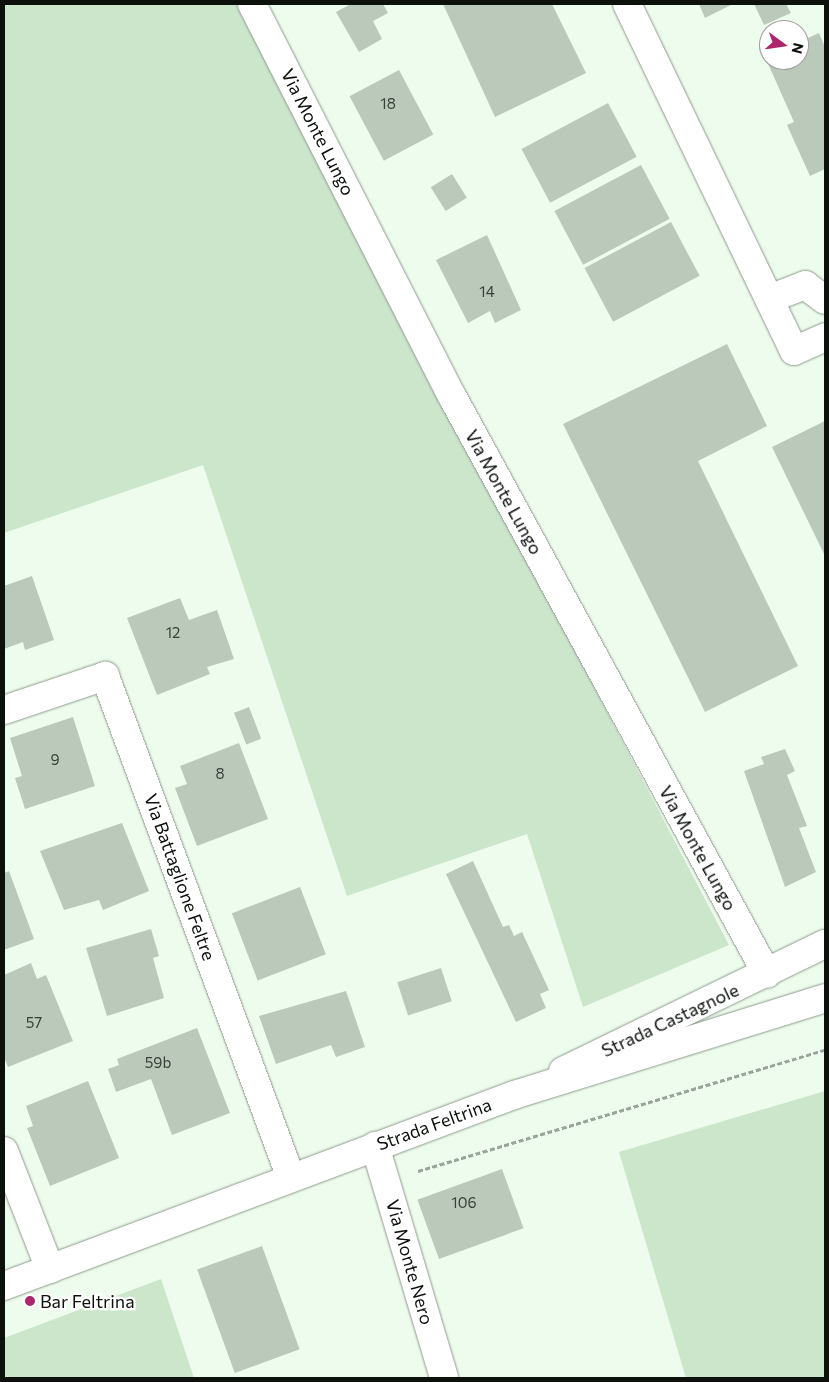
<!DOCTYPE html>
<style>
body{margin:0}
#map{position:relative;width:829px;height:1382px;overflow:hidden;background:#eefced;font-family:Commissioner,sans-serif}
div>[style]{position:absolute}
.green>*{inset:0;background:#cbe6cb}
.building>*{inset:0;background:#bbc9bb;transform-origin:0 0}
.path>*{height:3px;margin-top:-1.5px;transform-origin:0;background:repeating-linear-gradient(90deg,#9aa599 0 5px,transparent 0 7.5px)}
.roads{filter:drop-shadow(0 0 1px #8d9b8d) drop-shadow(0 0 1px #8d9b8d)}
.minor>*{height:28px;margin:-14px;padding:0 14px;transform-origin:14px;border-radius:14px;background:#fff}
.secondary>*{height:28px;margin:-14px;padding:0 14px;transform-origin:14px;border-radius:14px;background:#fff}
.primary>*{height:28px;margin:-14px;padding:0 14px;transform-origin:14px;border-radius:14px;background:#fff}
.dots>*{width:14px;height:14px;translate:-50% -50%;box-sizing:border-box;border:2px solid #fff;border-radius:50%}
span{translate:-50% -50%;white-space:nowrap;text-align:center;line-height:1.15;-webkit-text-stroke:4.5px #fff;paint-order:stroke}
.number-label{font-size:15px;color:#383f38}
.number-label span{-webkit-text-stroke-width:0}
.street-label{font-size:18px;color:#0c110c}
.poi-label{font-size:18px;color:#0c110c}
.left{translate:0 -50%;text-align:left}
.frame{position:absolute;inset:0;border:5px solid #0c110c;pointer-events:none}
.north{position:absolute;left:759px;top:20px;width:50px;height:50px;box-sizing:border-box;background:#fff;border:1px solid #9ea09e;border-radius:50%;rotate:104deg;font-size:14px;font-weight:700;line-height:20px;text-align:center;color:#0c110c}
.north::after{content:'';display:block;margin:auto;width:18px;height:22px;background:#ad266b;clip-path:polygon(50% 0,100% 100%,50% 72%,0 100%)}
</style>
<div id="map">
<div class="green">
<i style="clip-path:polygon(4px 4px,237px 4px,729px 945px,583px 1007px,527px 834px,347px 896px,203px 465px,4px 533px)"></i>
<i style="clip-path:polygon(825px 1091px,825px 1378px,686px 1378px,619px 1152px)"></i>
<i style="clip-path:polygon(161px 1279px,194px 1378px,4px 1378px,4px 1338px)"></i>
</div>
<div class="building">
<i style="clip-path:polygon(351px 4px,383px 4px,388px 13px,373px 21px,382px 39px,359px 52px,336px 12px)"></i>
<i style="clip-path:polygon(443px 4px,552px 4px,586px 73px,495px 117px)"></i>
<i style="clip-path:polygon(699px 4px,733px 4px,705px 18px)"></i>
<i style="clip-path:polygon(754px 4px,786px 4px,791px 13px,764px 25px)"></i>
<i style="clip-path:polygon(819px 33px,825px 47px,825px 169px,810px 176px,787px 125px,794px 122px,765px 57px,799px 60px,799px 42px)"></i>
<i style="left:399px;top:70px;width:73px;height:56px;rotate:62deg"></i>
<i style="left:608px;top:103px;width:61px;height:98px;rotate:62deg"></i>
<i style="left:641px;top:165px;width:61px;height:98px;rotate:62deg"></i>
<i style="left:452px;top:174px;width:28px;height:25px;rotate:58deg"></i>
<i style="left:671px;top:222px;width:61px;height:98px;rotate:62deg"></i>
<i style="clip-path:polygon(487px 235px,521px 310px,495px 323px,490px 311px,468px 323px,436px 260px)"></i>
<i style="clip-path:polygon(727px 344px,767px 426px,698px 461px,798px 666px,705px 712px,563px 424px)"></i>
<i style="clip-path:polygon(825px 421px,825px 556px,772px 447px)"></i>
<i style="clip-path:polygon(32px 576px,54px 640px,25px 650px,23px 642px,4px 649px,4px 586px)"></i>
<i style="clip-path:polygon(180px 598px,189px 620px,217px 610px,234px 659px,207px 667px,210px 674px,157px 695px,127px 618px)"></i>
<i style="left:249px;top:707px;width:34px;height:16px;rotate:69deg"></i>
<i style="clip-path:polygon(73px 717px,95px 786px,25px 809px,15px 778px,22px 776px,10px 738px)"></i>
<i style="clip-path:polygon(239px 743px,268px 819px,197px 846px,175px 788px,187px 784px,180px 766px)"></i>
<i style="clip-path:polygon(785px 749px,795px 771px,787px 775px,807px 826px,799px 828px,816px 872px,785px 887px,744px 771px,764px 764px,761px 757px)"></i>
<i style="clip-path:polygon(122px 823px,149px 891px,103px 910px,99px 900px,64px 910px,40px 851px)"></i>
<i style="clip-path:polygon(473px 861px,503px 927px,509px 925px,514px 936px,522px 932px,549px 990px,540px 994px,546px 1008px,516px 1022px,446px 874px)"></i>
<i style="clip-path:polygon(9px 871px,34px 939px,4px 950px,4px 873px)"></i>
<i style="left:300px;top:887px;width:72px;height:73px;rotate:69deg"></i>
<i style="clip-path:polygon(151px 929px,159px 956px,153px 958px,164px 998px,107px 1016px,86px 948px)"></i>
<i style="clip-path:polygon(31px 963px,37px 979px,46px 975px,73px 1041px,8px 1067px,4px 1057px,4px 975px)"></i>
<i style="left:441px;top:968px;width:35px;height:46px;rotate:72deg"></i>
<i style="clip-path:polygon(346px 991px,365px 1047px,336px 1057px,331px 1045px,276px 1064px,259px 1016px)"></i>
<i style="clip-path:polygon(197px 1028px,230px 1113px,172px 1135px,151px 1079px,116px 1092px,108px 1069px,119px 1065px,117px 1059px)"></i>
<i style="clip-path:polygon(88px 1081px,119px 1158px,50px 1186px,27px 1128px,33px 1126px,26px 1106px)"></i>
<i style="left:502px;top:1169px;width:63px;height:90px;rotate:70deg"></i>
<i style="left:262px;top:1246px;width:110px;height:69px;rotate:70deg"></i>
</div>
<div class="path">
<i style="left:418px;top:1171px;width:425px;rotate:-16.6deg"></i>
</div>
<div class="roads">
<div class="minor">
<i style="left:252px;top:4px;width:440px;rotate:63deg"></i>
<i style="left:452px;top:396px;width:658px;rotate:61.41deg"></i>
<i style="left:627px;top:4px;width:385px;rotate:64.3deg"></i>
<i style="left:794px;top:351px;width:34px;rotate:-24deg"></i>
<i style="left:769px;top:299px;width:39px;rotate:-21deg"></i>
<i style="left:805px;top:285px;width:25px;rotate:37deg"></i>
<i style="left:4px;top:710px;width:107px;rotate:-18.6deg"></i>
<i style="left:105px;top:676px;width:535px;rotate:69.67deg"></i>
<i style="left:375px;top:1146px;width:242px;rotate:73.4deg"></i>
<i style="left:4px;top:1151px;width:127px;rotate:68.7deg"></i>
</div>
<div class="secondary">
<i style="left:563px;top:1071px;width:291px;rotate:-25.9deg"></i>
</div>
<div class="primary">
<i style="left:4px;top:1286px;width:545px;rotate:-20.53deg"></i>
<i style="left:514px;top:1095px;width:326px;rotate:-17.3deg"></i>
</div>
</div>
<div class="dots">
<i style="left:30px;top:1301px;background:#ad266b"></i>
</div>
<div class="number-label">
<span style="left:388px;top:104px">18</span>
<span style="left:487px;top:292px">14</span>
<span style="left:173px;top:633px">12</span>
<span style="left:55px;top:760px">9</span>
<span style="left:220px;top:774px">8</span>
<span style="left:34px;top:1023px">57</span>
<span style="left:158px;top:1063px">59b</span>
<span style="left:464px;top:1203px">106</span>
</div>
<div class="street-label">
<span style="left:318px;top:132px;rotate:63deg">Via Monte Lungo</span>
<span style="left:504px;top:492px;rotate:61deg">Via Monte Lungo</span>
<span style="left:698px;top:848px;rotate:61deg">Via Monte Lungo</span>
<span style="left:180px;top:877px;rotate:70deg">Via Battaglione Feltre</span>
<span style="left:670px;top:1020px;rotate:-25deg">Strada Castagnole</span>
<span style="left:434px;top:1124px;rotate:-20deg">Strada Feltrina</span>
<span style="left:410px;top:1262px;rotate:74deg">Via Monte Nero</span>
</div>
<div class="poi-label">
<span class="left" style="left:40px;top:1301px">Bar Feltrina</span>
</div>
<div class="frame"></div>
<div class="north">N</div>
</div>
